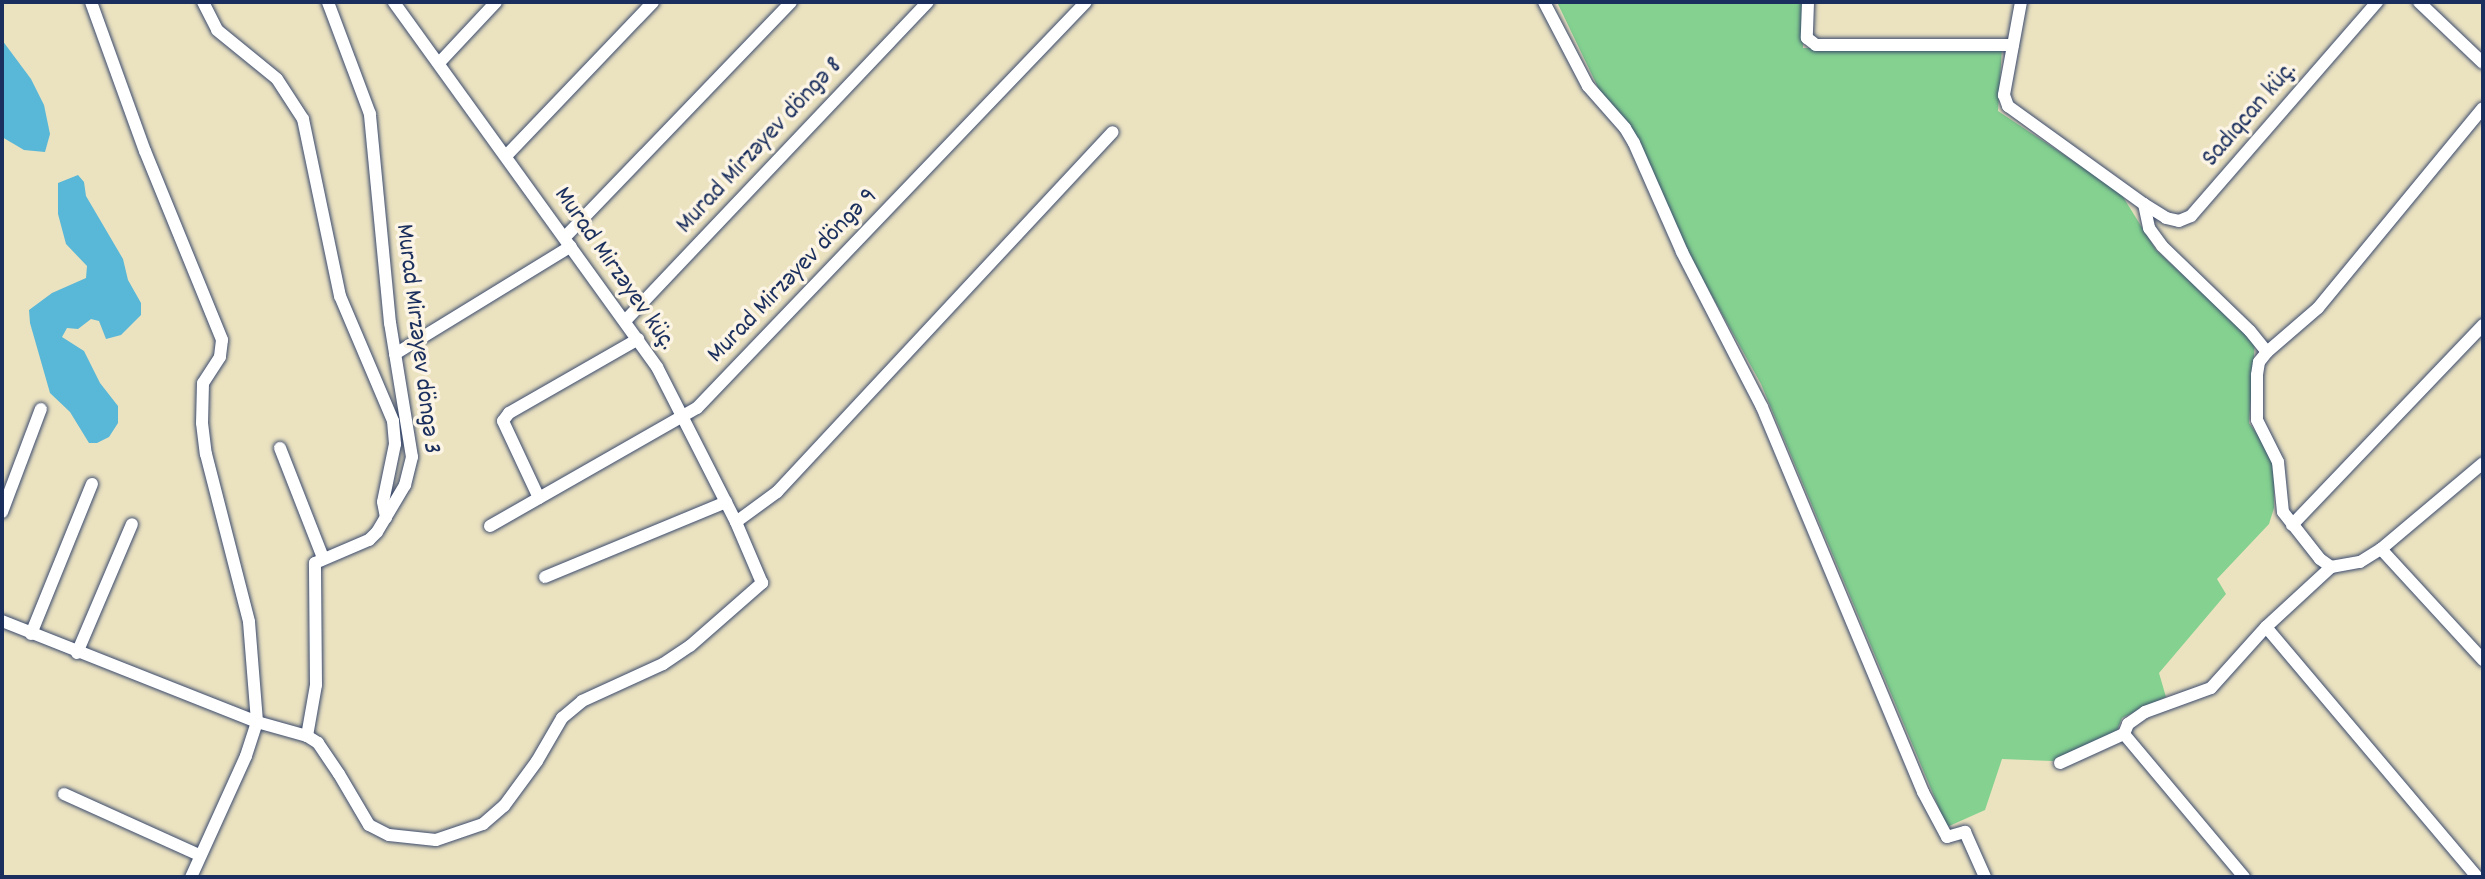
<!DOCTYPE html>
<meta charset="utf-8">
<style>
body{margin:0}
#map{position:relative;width:2485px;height:879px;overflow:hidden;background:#ebe2c0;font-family:Dekko,sans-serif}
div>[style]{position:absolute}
.green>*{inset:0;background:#84d190}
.water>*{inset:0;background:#59b7d7}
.roads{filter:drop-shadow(0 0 2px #3a4a6d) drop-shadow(0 0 2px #3a4a6d)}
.minor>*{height:12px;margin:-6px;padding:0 6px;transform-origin:6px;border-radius:6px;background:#fff}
span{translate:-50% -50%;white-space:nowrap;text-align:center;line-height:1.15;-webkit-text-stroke:7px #fcf5e5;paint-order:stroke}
.street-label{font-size:26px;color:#1b2f5e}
.frame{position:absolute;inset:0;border:4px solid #1b2f5e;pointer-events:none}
</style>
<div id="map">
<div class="green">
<i style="clip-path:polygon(1557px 2px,1802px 2px,1803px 48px,2002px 48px,1998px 111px,2120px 192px,2156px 250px,2255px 342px,2249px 423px,2267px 448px,2274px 469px,2274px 508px,2269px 524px,2217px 579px,2226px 594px,2159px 673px,2166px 697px,2122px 718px,2116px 733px,2053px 761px,2002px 759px,1985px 810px,1947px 827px,1761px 384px,1696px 267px,1628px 124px,1604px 100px)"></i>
</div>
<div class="water">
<i style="clip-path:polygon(2px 40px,31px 79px,44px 105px,50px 134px,45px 152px,24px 150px,2px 137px)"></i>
<i style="clip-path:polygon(78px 175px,84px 182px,86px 196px,123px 259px,128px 280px,141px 303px,141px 315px,121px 335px,106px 339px,99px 321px,91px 319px,78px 329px,67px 328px,62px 337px,84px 351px,100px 383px,118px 406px,118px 423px,109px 437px,97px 443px,89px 443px,70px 412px,50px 393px,30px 323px,29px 310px,52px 293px,86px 278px,87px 266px,66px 244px,58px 214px,58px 183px)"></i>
</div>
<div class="roads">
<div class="minor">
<i style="left:91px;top:2px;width:158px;rotate:70.1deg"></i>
<i style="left:145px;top:151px;width:204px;rotate:67.8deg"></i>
<i style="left:222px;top:340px;width:17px;rotate:97deg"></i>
<i style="left:220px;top:357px;width:31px;rotate:123deg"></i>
<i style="left:203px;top:383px;width:40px;rotate:91.4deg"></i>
<i style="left:202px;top:423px;width:31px;rotate:83deg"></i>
<i style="left:206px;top:454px;width:173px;rotate:75.6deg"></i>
<i style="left:249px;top:622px;width:100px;rotate:85.4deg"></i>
<i style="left:257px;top:722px;width:36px;rotate:108deg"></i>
<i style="left:246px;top:756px;width:133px;rotate:114.4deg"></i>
<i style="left:203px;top:2px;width:31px;rotate:63deg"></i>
<i style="left:217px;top:30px;width:77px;rotate:39.2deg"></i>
<i style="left:277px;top:79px;width:48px;rotate:57deg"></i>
<i style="left:303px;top:119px;width:181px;rotate:78.2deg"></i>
<i style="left:340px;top:296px;width:136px;rotate:67deg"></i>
<i style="left:393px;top:421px;width:23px;rotate:85deg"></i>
<i style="left:395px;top:444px;width:59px;rotate:101.7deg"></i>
<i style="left:383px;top:502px;width:16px;rotate:79deg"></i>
<i style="left:1544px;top:2px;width:95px;rotate:62.4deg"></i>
<i style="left:1588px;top:86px;width:56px;rotate:48.6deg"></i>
<i style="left:1625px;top:128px;width:17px;rotate:59deg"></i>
<i style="left:1634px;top:143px;width:119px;rotate:66.2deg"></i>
<i style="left:1682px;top:252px;width:174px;rotate:62.7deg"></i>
<i style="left:1762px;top:407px;width:417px;rotate:67.3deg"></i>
<i style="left:1923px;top:792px;width:51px;rotate:61.9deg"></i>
<i style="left:1947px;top:837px;width:19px;rotate:-16deg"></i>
<i style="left:1965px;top:832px;width:49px;rotate:66deg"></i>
<i style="left:1808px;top:2px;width:36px;rotate:92deg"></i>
<i style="left:1807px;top:38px;width:11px;rotate:38deg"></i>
<i style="left:1816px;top:45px;width:197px"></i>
<i style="left:2021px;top:2px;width:95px;rotate:100.4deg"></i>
<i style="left:2004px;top:95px;width:12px;rotate:70deg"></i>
<i style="left:2008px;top:106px;width:168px;rotate:35.8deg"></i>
<i style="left:2144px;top:204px;width:25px;rotate:78deg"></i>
<i style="left:2149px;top:228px;width:22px;rotate:54deg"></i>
<i style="left:2162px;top:246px;width:122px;rotate:44deg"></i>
<i style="left:2250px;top:331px;width:27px;rotate:51deg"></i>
<i style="left:2267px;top:352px;width:13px;rotate:129deg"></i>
<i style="left:2259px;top:362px;width:13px;rotate:99deg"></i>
<i style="left:2257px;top:375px;width:45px;rotate:90deg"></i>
<i style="left:2257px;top:420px;width:47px;rotate:63.4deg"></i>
<i style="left:2278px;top:462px;width:50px;rotate:84.3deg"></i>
<i style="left:2283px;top:512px;width:60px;rotate:51.8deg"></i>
<i style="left:2320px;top:559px;width:14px;rotate:36deg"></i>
<i style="left:2419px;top:2px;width:88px;rotate:43.6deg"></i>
<i style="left:439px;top:63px;width:83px;rotate:-46.9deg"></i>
<i style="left:506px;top:156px;width:213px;rotate:-46.3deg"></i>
<i style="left:2144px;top:204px;width:26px;rotate:32deg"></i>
<i style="left:2166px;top:218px;width:13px;rotate:13deg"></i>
<i style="left:2179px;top:221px;width:13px;rotate:-23deg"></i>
<i style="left:2191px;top:216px;width:284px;rotate:-49deg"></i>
<i style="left:565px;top:237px;width:326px;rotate:-46.1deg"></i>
<i style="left:625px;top:321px;width:440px;rotate:-46.5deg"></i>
<i style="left:2267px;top:352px;width:67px;rotate:-40.8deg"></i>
<i style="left:2318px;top:308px;width:259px;rotate:-50.5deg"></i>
<i style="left:395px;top:354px;width:206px;rotate:-31.5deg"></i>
<i style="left:280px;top:448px;width:118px;rotate:68.6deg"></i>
<i style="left:539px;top:498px;width:85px;rotate:-115.1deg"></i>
<i style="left:503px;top:421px;width:10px;rotate:-53deg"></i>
<i style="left:509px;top:413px;width:149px;rotate:-29.8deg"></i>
<i style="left:2px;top:512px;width:110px;rotate:-69.3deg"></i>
<i style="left:736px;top:522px;width:51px;rotate:-36.2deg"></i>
<i style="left:777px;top:492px;width:492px;rotate:-47deg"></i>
<i style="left:2292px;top:525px;width:277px;rotate:-46.3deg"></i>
<i style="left:490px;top:526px;width:238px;rotate:-29.7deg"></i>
<i style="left:697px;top:408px;width:562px;rotate:-46.23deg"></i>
<i style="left:2381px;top:549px;width:151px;rotate:47.4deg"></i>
<i style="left:545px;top:577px;width:196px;rotate:-22.5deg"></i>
<i style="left:2px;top:621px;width:274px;rotate:21.6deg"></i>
<i style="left:257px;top:722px;width:52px;rotate:15.6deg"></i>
<i style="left:307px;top:736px;width:13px;rotate:32deg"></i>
<i style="left:318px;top:743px;width:37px;rotate:56deg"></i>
<i style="left:339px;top:774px;width:59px;rotate:59.5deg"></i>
<i style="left:369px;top:825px;width:22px;rotate:27deg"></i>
<i style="left:389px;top:835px;width:47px;rotate:6.1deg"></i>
<i style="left:436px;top:840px;width:50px;rotate:-18.8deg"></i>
<i style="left:483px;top:824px;width:28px;rotate:-41deg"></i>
<i style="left:504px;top:806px;width:56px;rotate:-53.7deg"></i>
<i style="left:537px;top:761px;width:50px;rotate:-59.8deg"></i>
<i style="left:562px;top:718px;width:26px;rotate:-40deg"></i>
<i style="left:582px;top:701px;width:89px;rotate:-24.6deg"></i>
<i style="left:663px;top:664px;width:32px;rotate:-34deg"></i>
<i style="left:690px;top:646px;width:96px;rotate:-41.2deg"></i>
<i style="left:762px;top:583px;width:66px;rotate:-113.1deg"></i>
<i style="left:736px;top:522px;width:174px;rotate:-117deg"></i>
<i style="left:657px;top:367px;width:450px;rotate:-125.8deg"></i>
<i style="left:2266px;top:627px;width:327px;rotate:49.8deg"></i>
<i style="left:31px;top:634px;width:162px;rotate:-67.9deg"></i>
<i style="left:77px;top:653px;width:140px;rotate:-66.9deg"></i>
<i style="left:2124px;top:734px;width:187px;rotate:50deg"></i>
<i style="left:307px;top:736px;width:52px;rotate:-80deg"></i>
<i style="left:316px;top:685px;width:122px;rotate:-90.5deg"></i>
<i style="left:315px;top:563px;width:59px;rotate:-23.1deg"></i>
<i style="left:369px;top:540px;width:11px;rotate:-45deg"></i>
<i style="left:377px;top:532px;width:55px;rotate:-59.2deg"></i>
<i style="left:405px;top:485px;width:29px;rotate:-76deg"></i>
<i style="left:412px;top:457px;width:136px;rotate:-99.3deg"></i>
<i style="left:390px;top:323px;width:210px;rotate:-95.5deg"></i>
<i style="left:370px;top:114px;width:120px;rotate:-110.6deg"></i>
<i style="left:2060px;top:763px;width:70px;rotate:-24.4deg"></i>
<i style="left:2124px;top:734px;width:11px;rotate:-68deg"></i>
<i style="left:2128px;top:724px;width:21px;rotate:-35deg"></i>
<i style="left:2145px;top:712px;width:70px;rotate:-20deg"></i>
<i style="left:2211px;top:688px;width:82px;rotate:-48deg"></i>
<i style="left:2266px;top:627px;width:88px;rotate:-42.7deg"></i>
<i style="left:2331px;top:567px;width:29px;rotate:-10deg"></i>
<i style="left:2360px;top:562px;width:25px;rotate:-32deg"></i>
<i style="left:2381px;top:549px;width:133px;rotate:-40.1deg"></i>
<i style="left:64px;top:794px;width:148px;rotate:24.3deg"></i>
</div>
</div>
<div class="street-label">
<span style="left:2250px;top:115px;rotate:-49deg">Sadıqcan küç.</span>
<span style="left:760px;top:146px;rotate:-47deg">Murad Mirzəyev döngə 8</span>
<span style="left:614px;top:269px;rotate:55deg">Murad Mirzəyev küç.</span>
<span style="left:793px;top:276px;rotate:-46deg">Murad Mirzəyev döngə 9</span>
<span style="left:417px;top:339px;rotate:83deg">Murad Mirzəyev döngə 3</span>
</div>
<div class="frame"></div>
</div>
